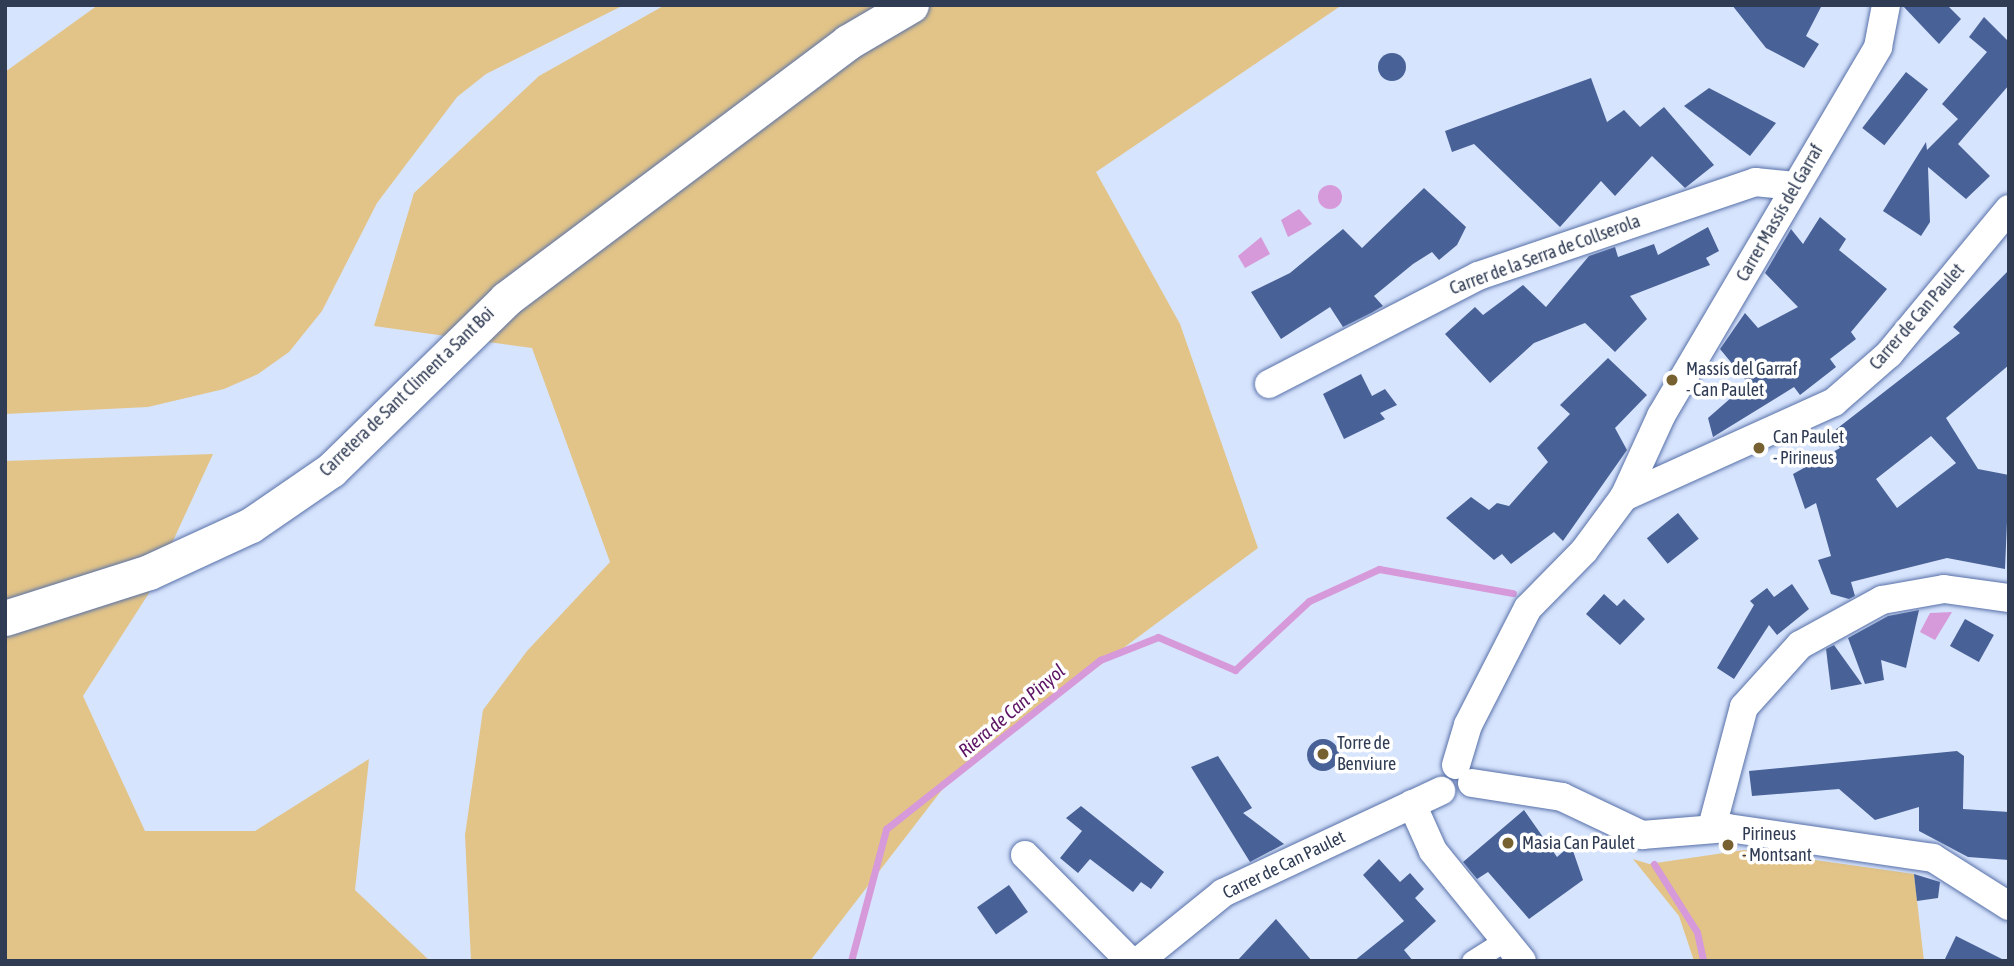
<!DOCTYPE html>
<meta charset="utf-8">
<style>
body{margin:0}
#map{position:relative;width:2014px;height:966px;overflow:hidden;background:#d7e4fd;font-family:"Asap Condensed",sans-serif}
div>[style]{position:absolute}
.green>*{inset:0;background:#e2c488}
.water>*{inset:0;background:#d699da}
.round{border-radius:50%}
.stream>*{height:7px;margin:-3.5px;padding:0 3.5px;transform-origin:3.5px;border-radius:3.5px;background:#d699da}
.building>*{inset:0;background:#486197;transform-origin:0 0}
.roads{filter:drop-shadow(0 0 2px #5770a8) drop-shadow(0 0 2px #5770a8)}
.pedestrian>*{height:21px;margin:-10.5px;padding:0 10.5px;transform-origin:10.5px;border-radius:10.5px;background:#fff}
.minor>*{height:28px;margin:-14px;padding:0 14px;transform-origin:14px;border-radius:14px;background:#fff}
.tertiary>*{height:35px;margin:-17.5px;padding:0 17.5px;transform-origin:17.5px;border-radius:17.5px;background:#fff}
.dots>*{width:19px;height:19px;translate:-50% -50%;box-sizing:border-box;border:4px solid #fff;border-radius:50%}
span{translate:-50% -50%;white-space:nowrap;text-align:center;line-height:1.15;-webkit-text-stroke:7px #fff;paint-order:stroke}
.street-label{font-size:18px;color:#303c54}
.poi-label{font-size:18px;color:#303c54}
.left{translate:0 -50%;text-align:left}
.water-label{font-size:19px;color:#5c1362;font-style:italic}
.frame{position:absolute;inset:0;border:7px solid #303c54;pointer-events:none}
</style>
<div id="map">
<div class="green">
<i style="clip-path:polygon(98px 5px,624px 5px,486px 74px,457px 97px,377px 203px,322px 311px,289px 352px,258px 374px,224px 389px,148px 407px,5px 414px,5px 72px)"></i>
<i style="clip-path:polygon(665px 5px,1342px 5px,1096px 172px,1180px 324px,1258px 548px,955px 773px,810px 961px,471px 961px,465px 835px,483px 710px,527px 651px,610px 562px,532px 348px,374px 326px,414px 193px,539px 76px)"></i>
<i style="clip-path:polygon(213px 454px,149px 593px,83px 696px,145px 831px,255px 831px,369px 759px,355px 890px,430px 961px,5px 961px,5px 461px)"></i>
<i style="clip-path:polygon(1744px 850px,1914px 874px,1924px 961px,1694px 961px,1679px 916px,1633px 859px,1649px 864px)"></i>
</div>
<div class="water">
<i class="round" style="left:1318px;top:185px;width:24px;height:24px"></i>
<i style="clip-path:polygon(1299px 209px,1312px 224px,1288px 237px,1281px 220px)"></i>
<i style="clip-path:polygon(1261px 237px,1270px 254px,1245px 268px,1238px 256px)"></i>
<i style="clip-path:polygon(1952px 612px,1935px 640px,1920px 632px,1930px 613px)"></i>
</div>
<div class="stream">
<i style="left:1654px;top:864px;width:80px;rotate:57.7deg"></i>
<i style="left:1697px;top:932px;width:30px;rotate:78deg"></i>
<i style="left:851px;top:961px;width:137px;rotate:-75.1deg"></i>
<i style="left:886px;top:829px;width:273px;rotate:-38.3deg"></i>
<i style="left:1100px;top:660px;width:62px;rotate:-21.6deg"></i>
<i style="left:1158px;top:637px;width:84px;rotate:23.2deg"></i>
<i style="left:1235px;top:670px;width:101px;rotate:-43deg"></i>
<i style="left:1309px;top:601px;width:77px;rotate:-24.6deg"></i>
<i style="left:1379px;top:569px;width:136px;rotate:10.2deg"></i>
</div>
<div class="building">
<i style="clip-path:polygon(1732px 5px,1822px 5px,1806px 36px,1819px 44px,1804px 68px,1766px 48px)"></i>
<i style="clip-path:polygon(1902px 5px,1947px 5px,1961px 19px,1939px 44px)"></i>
<i style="clip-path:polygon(1984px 17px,2009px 42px,2009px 85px,1958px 144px,1990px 176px,1966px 199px,1928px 167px,1930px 222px,1921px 236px,1883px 211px,1926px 142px,1927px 150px,1958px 119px,1942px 104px,1987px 52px,1969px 37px)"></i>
<i class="round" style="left:1378px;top:53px;width:28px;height:28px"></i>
<i style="left:1906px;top:72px;width:28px;height:71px;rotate:38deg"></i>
<i style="clip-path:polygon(1591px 78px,1607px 122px,1624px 110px,1640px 127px,1664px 107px,1714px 165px,1685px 188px,1652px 156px,1615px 196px,1601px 181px,1560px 227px,1474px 144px,1452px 152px,1445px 131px)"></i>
<i style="clip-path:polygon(1709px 88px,1776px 123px,1750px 156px,1684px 106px)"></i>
<i style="clip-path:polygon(1424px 188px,1466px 227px,1457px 245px,1439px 260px,1432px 252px,1413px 264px,1374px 296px,1383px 306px,1371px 313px,1343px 327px,1330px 307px,1281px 339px,1251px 292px,1290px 273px,1343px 229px,1362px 248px)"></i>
<i style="clip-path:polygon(1820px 217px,1846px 239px,1839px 250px,1887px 289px,1851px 332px,1856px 339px,1830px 359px,1836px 367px,1800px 395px,1794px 387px,1713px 437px,1708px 418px,1748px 383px,1720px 349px,1745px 313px,1758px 328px,1798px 307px,1765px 273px,1791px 229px,1803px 244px)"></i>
<i style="clip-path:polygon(1708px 227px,1719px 251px,1706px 258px,1710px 265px,1630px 296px,1647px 319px,1615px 352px,1585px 323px,1534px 343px,1490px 383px,1445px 334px,1475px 307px,1483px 315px,1523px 285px,1546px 307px,1589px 256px,1615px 247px,1618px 257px,1654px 244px,1658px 255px)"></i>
<i style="clip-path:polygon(evenodd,2009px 270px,2009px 365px,1946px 418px,1978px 469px,2009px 475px,2005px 569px,1947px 558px,1851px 582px,1855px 596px,1849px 599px,1831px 594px,1818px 560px,1831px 556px,1816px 503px,1805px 509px,1793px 474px,1840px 448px,1830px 434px,1960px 333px,1953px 327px,2009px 270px,1931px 436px,1956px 463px,1897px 508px,1876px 479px,1931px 436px)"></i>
<i style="clip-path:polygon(1608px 358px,1647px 395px,1615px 428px,1627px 450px,1563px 541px,1554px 532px,1511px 564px,1502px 554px,1494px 560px,1446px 518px,1471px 497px,1489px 510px,1497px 503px,1509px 506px,1548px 462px,1537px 448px,1570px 414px,1560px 405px)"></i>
<i style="clip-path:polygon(1361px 374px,1372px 396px,1385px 389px,1397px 405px,1380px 413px,1385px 419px,1344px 439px,1323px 394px)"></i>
<i style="left:1678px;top:513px;width:33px;height:40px;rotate:51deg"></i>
<i style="clip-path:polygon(1792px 584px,1809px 609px,1777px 635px,1769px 625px,1734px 679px,1717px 668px,1754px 605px,1750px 601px,1767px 588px,1774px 597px)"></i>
<i style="clip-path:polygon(1604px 594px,1617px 606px,1624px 599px,1645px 619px,1620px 645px,1586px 614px)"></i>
<i style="clip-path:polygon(1919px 610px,1906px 668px,1881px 660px,1884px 680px,1865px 684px,1848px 638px,1888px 616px)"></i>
<i style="left:1965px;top:619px;width:33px;height:31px;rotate:29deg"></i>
<i style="clip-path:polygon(1834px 645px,1862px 684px,1831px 690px,1826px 649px)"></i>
<i class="round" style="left:1307px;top:739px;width:32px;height:32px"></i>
<i style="clip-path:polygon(1957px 751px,1964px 756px,1963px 809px,2009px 812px,2009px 860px,1968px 857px,1919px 831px,1919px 807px,1875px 820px,1839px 789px,1752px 796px,1749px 771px)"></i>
<i style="clip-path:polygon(1218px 756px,1252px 808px,1243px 813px,1284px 844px,1250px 862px,1191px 767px)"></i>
<i style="clip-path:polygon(1081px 806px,1164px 872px,1151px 889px,1141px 882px,1133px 892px,1090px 859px,1078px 873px,1060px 858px,1082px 831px,1066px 818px)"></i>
<i style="clip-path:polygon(1524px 810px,1557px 857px,1571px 845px,1583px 880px,1529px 919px,1488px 872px,1477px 879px,1463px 862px)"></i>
<i style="clip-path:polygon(1379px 859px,1400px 882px,1410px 873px,1424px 889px,1415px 898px,1436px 921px,1404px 950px,1413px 961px,1354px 961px,1404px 921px,1363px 875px)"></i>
<i style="clip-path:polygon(1914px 874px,1940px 882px,1938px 898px,1917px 901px)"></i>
<i style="left:1009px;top:885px;width:33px;height:39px;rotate:55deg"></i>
<i style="clip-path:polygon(1276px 919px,1312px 961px,1237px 961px)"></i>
<i style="clip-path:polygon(1956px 936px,2006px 961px,1944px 961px)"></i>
</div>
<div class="roads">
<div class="pedestrian">
<i style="left:1472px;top:961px;width:41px;rotate:-32.2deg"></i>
</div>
<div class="minor">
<i style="left:1269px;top:384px;width:235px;rotate:-27.3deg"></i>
<i style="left:1478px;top:276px;width:293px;rotate:-18.7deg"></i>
<i style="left:1755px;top:182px;width:40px;rotate:5.7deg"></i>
<i style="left:1624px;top:497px;width:230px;rotate:-24.3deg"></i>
<i style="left:1834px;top:402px;width:73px;rotate:-41.1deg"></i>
<i style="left:1889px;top:354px;width:188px;rotate:-50.4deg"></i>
<i style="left:1456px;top:765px;width:42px;rotate:-73.3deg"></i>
<i style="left:1468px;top:725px;width:131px;rotate:-62.9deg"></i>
<i style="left:1528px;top:608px;width:80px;rotate:-45.5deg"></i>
<i style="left:1584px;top:551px;width:67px;rotate:-53.5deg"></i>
<i style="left:1624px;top:497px;width:89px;rotate:-65.4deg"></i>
<i style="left:1661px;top:416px;width:428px;rotate:-59.5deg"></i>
<i style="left:1878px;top:47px;width:43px;rotate:-79.2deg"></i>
<i style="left:1472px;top:783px;width:91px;rotate:8.8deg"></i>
<i style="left:1562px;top:797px;width:89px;rotate:25.4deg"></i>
<i style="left:1642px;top:835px;width:86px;rotate:-4.7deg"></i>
<i style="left:1728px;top:828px;width:207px;rotate:8.3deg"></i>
<i style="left:1933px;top:858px;width:90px;rotate:32.3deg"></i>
<i style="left:1412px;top:804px;width:51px;rotate:65.9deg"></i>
<i style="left:1433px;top:851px;width:141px;rotate:51deg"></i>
<i style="left:1712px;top:827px;width:124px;rotate:-75.1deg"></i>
<i style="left:1744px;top:707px;width:84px;rotate:-47.9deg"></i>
<i style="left:1800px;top:645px;width:94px;rotate:-28.8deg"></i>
<i style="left:1882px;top:600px;width:63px;rotate:-10.1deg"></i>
<i style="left:1944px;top:589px;width:66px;rotate:7.9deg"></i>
<i style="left:1025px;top:855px;width:149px;rotate:45.3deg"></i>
<i style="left:1139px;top:961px;width:108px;rotate:-39deg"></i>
<i style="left:1223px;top:893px;width:241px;rotate:-25.1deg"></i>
</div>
<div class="tertiary">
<i style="left:5px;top:618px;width:151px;rotate:-17.7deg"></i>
<i style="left:149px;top:572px;width:112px;rotate:-24.7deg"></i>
<i style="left:251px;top:525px;width:97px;rotate:-34.5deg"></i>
<i style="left:331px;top:470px;width:245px;rotate:-44.3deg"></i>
<i style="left:506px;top:299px;width:428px;rotate:-36.9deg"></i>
<i style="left:848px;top:42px;width:73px;rotate:-30.4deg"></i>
</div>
</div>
<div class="dots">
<i style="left:1672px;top:380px;background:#776130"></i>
<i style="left:1759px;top:448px;background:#776130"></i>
<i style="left:1323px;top:754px;background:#776130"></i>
<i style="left:1508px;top:843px;background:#776130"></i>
<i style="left:1728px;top:845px;background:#776130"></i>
</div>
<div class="street-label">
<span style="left:1780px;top:213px;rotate:-60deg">Carrer Massís del Garraf</span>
<span style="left:1545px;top:255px;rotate:-20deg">Carrer de la Serra de Collserola</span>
<span style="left:1917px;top:317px;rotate:-49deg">Carrer de Can Paulet</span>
<span style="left:407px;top:392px;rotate:-44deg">Carretera de Sant Climent a Sant Boi</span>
<span style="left:1284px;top:865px;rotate:-26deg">Carrer de Can Paulet</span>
</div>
<div class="poi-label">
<span class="left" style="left:1686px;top:380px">Massís del Garraf<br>- Can Paulet</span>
<span class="left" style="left:1773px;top:448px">Can Paulet<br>- Pirineus</span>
<span class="left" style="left:1337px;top:754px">Torre de<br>Benviure</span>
<span class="left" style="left:1742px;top:845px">Pirineus<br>- Montsant</span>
<span class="left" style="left:1522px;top:843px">Masia Can Paulet</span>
</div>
<div class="water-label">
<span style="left:1012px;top:711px;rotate:-40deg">Riera de Can Pinyol</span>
</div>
<div class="frame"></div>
</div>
